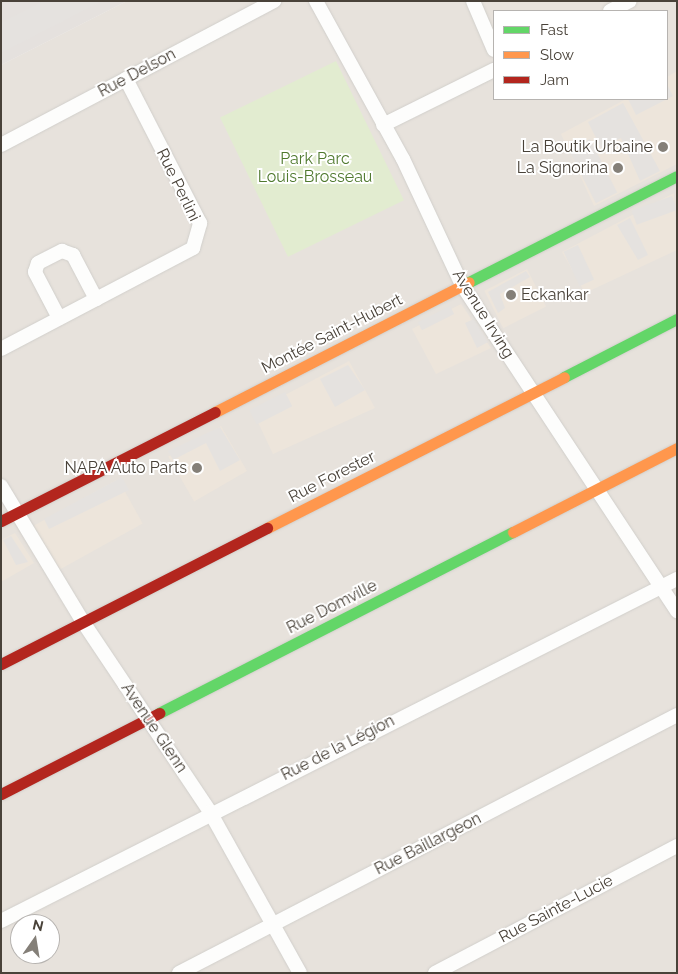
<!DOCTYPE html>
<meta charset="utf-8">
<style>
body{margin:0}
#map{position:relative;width:678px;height:974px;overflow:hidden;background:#f3f1ee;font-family:Raleway,sans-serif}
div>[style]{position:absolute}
.residential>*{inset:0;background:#e7e2dc}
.commercial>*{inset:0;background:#ede5db;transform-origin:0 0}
.industrial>*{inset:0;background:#e5e1de}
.green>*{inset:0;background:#e2ecd0;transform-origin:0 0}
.parking>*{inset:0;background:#e5e2df;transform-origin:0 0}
.roads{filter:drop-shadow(0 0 1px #d1cfcb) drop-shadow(0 0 1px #d1cfcb)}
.street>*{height:14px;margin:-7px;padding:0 7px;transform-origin:7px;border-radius:7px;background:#fdfdfc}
.fast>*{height:11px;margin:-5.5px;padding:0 5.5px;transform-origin:5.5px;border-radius:5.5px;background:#63d668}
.slow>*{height:11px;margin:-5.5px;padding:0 5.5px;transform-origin:5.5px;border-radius:5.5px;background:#ff974d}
.jam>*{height:11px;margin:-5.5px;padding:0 5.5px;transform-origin:5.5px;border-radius:5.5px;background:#b3261e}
.dots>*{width:14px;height:14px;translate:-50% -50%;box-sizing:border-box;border:2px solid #fff;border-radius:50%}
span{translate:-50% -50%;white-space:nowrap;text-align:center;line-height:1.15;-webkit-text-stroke:4px #fff;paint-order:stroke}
.street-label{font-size:16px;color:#494239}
.poi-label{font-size:16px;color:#494239}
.right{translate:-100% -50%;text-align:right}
.left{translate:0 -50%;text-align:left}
.park-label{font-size:16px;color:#4f792e}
.frame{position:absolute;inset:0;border:2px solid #494239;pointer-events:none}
.legend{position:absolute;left:493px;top:10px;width:175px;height:90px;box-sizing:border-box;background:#fff;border:1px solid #b6b3b0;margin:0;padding:6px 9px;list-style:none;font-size:15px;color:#494239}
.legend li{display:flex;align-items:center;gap:10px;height:25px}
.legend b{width:25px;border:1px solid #b6b3b0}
.north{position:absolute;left:10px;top:914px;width:50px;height:50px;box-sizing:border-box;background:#fff;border:1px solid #b6b3b0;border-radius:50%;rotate:13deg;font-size:14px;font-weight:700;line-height:20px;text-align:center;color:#494239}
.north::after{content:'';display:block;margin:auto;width:18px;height:22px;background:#847f78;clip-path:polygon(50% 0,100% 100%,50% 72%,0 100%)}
</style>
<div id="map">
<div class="residential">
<i style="clip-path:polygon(evenodd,127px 1px,677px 1px,677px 973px,1px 973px,1px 65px,127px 1px,494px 11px,667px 11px,667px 99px,494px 99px,494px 11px,127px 1px,20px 924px,50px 924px,50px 954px,20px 954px,20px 924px)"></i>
</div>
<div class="commercial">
<i style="clip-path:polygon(677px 71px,677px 164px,594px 206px,561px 134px,626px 99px,667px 99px,667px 77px)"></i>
<i style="clip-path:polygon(674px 193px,677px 250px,585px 293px,562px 252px)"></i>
<i style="left:527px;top:269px;width:42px;height:48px;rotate:63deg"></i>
<i style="clip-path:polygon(461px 304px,491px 348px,436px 374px,412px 329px)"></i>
<i style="clip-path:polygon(349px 361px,375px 408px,273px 454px,253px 412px)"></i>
<i style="left:221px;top:426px;width:52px;height:61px;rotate:60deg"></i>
<i style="left:118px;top:479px;width:51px;height:100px;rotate:61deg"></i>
<i style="clip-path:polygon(15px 533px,34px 563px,1px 582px,1px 540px)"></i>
</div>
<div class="industrial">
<i style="clip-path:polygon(1px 1px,127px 1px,1px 65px)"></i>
</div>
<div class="green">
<i style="left:336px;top:61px;width:155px;height:129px;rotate:64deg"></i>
</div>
<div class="parking">
<i style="clip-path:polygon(44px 1px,102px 1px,1px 53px,1px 23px)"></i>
<i style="clip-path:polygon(667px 84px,673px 96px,636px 115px,628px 99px,667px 99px)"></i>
<i style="clip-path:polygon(623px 103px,660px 171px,640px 181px,621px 138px,601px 148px,588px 122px)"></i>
<i style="left:590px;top:139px;width:60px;height:24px;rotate:63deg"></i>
<i style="left:672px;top:196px;width:15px;height:43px;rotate:70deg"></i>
<i style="clip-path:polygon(630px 218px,648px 255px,638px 260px,617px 225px)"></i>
<i style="left:578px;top:245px;width:38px;height:16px;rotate:65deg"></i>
<i style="clip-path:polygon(526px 271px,530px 277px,500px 294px,505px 308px,498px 313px,488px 292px)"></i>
<i style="left:450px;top:306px;width:9px;height:36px;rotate:63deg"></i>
<i style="clip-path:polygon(474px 319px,488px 342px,477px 348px,465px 323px)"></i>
<i style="clip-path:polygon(348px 365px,365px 390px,335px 407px,320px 379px)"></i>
<i style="left:285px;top:392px;width:16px;height:40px;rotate:63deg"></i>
<i style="clip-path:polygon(220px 427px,240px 460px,220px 471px,206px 443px,173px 460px,168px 451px)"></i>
<i style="clip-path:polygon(122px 477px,129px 490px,49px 529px,44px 519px)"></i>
<i style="clip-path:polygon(11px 536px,28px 562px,16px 565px,3px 540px)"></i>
</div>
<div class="roads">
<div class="street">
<i style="left:316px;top:1px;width:180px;rotate:61.2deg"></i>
<i style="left:403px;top:159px;width:139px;rotate:64.9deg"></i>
<i style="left:462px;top:285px;width:391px;rotate:56.6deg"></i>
<i style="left:473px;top:1px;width:53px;rotate:66.8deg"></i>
<i style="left:610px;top:11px;width:22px;rotate:-27deg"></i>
<i style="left:383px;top:125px;width:124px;rotate:-26.4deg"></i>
<i style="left:1px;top:145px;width:309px;rotate:-27.8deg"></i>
<i style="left:59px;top:318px;width:52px;rotate:-117.6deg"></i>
<i style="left:35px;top:272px;width:9px;rotate:-72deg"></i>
<i style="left:38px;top:263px;width:27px;rotate:-27deg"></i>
<i style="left:62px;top:251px;width:12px;rotate:20deg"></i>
<i style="left:73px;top:255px;width:50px;rotate:62.4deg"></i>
<i style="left:1px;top:349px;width:217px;rotate:-27.7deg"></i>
<i style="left:193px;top:248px;width:26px;rotate:-74deg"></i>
<i style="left:200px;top:223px;width:162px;rotate:-117.2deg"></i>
<i style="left:1px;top:486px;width:159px;rotate:58.9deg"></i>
<i style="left:83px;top:622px;width:229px;rotate:56.2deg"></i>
<i style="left:210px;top:812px;width:184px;rotate:60.8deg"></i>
<i style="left:1px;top:921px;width:758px;rotate:-26.84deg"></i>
<i style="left:179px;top:973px;width:561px;rotate:-27.39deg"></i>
<i style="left:435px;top:973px;width:273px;rotate:-27.7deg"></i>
</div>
<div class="fast">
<i style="left:469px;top:282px;width:233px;rotate:-27deg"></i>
<i style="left:564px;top:377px;width:127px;rotate:-27.2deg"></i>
<i style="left:159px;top:713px;width:398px;rotate:-27.1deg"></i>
</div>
<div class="slow">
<i style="left:215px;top:412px;width:285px;rotate:-27.1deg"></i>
<i style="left:267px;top:528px;width:333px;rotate:-26.9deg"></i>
<i style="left:513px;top:532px;width:184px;rotate:-27.1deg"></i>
</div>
<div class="jam">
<i style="left:1px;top:521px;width:240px;rotate:-27deg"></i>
<i style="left:1px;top:664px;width:299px;rotate:-27.1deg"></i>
<i style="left:1px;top:794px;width:178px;rotate:-27.1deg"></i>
</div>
</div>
<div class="dots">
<i style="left:663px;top:147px;background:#847f78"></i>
<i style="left:618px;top:168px;background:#847f78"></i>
<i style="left:511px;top:295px;background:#847f78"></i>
<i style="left:197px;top:468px;background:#847f78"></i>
</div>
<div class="street-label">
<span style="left:137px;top:73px;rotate:-28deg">Rue Delson</span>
<span style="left:178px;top:185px;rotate:64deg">Rue Perlini</span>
<span style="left:483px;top:314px;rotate:58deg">Avenue Irving</span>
<span style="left:332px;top:334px;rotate:-27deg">Montée Saint-Hubert</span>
<span style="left:332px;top:477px;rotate:-27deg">Rue Forester</span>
<span style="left:332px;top:607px;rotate:-27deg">Rue Domville</span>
<span style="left:154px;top:728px;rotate:56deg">Avenue Glenn</span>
<span style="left:338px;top:748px;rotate:-27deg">Rue de la Légion</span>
<span style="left:428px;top:844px;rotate:-27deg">Rue Baillargeon</span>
<span style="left:556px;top:909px;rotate:-28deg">Rue Sainte-Lucie</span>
</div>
<div class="poi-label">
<span class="right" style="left:653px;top:147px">La Boutik Urbaine</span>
<span class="right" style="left:608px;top:168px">La Signorina</span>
<span class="left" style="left:521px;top:295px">Eckankar</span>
<span class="right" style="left:187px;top:468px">NAPA Auto Parts</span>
</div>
<div class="park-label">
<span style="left:315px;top:168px">Park Parc<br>Louis-Brosseau</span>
</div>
<div class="frame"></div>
<ul class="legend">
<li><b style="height:6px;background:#63d668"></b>Fast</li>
<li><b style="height:6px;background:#ff974d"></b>Slow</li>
<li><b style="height:6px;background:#b3261e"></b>Jam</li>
</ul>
<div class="north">N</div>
</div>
